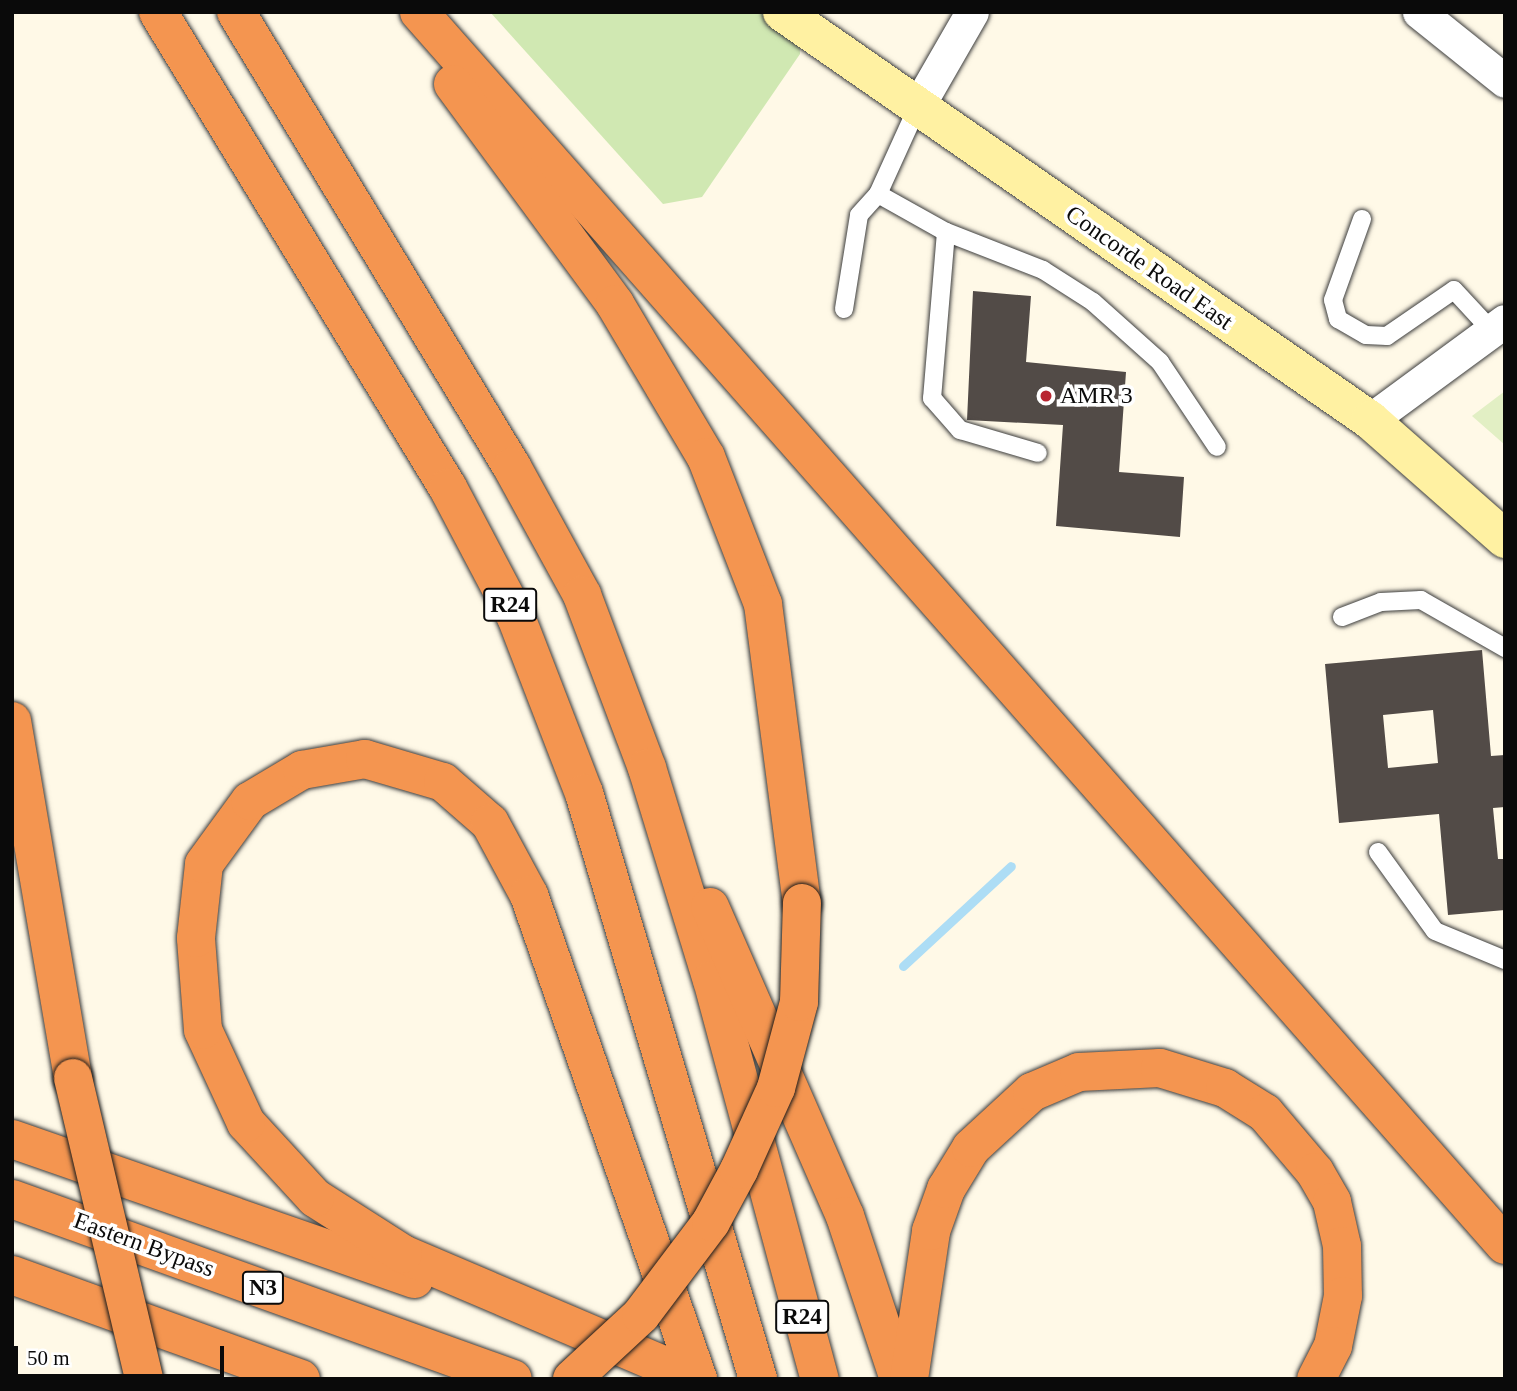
<!DOCTYPE html>
<style>
body{margin:0}
#map{position:relative;width:1517px;height:1391px;overflow:hidden;background:#fff9e7;font-family:"Times New Roman",serif}
div>[style]{position:absolute}
.green>*{inset:0;background:#d0e8b2}
.pitch>*{inset:0;background:#e2efc4}
.stream>*{height:9px;margin:-4.5px;padding:0 4.5px;transform-origin:4.5px;border-radius:4.5px;background:#adddf5}
.building>*{inset:0;background:#524b47}
.roads{filter:drop-shadow(0 0 2px #3d3d3d) drop-shadow(0 0 2px #3d3d3d)}
.service>*{height:18px;margin:-9px;padding:0 9px;transform-origin:9px;border-radius:9px;background:#fff}
.minor>*{height:33px;margin:-16.5px;padding:0 16.5px;transform-origin:16.5px;border-radius:16.5px;background:#fff}
.secondary>*{height:38px;margin:-19px;padding:0 19px;transform-origin:19px;border-radius:19px;background:#fff1a2}
.motorway>*{height:38px;margin:-19px;padding:0 19px;transform-origin:19px;border-radius:19px;background:#f49550}
.bridges{filter:drop-shadow(0 0 2px #1b1b1b) drop-shadow(0 0 2px #1b1b1b)}
.motorway-bridge>*{height:38px;margin:-19px;padding:0 19px;transform-origin:19px;border-radius:19px;background:#f49550}
.dots>*{width:19px;height:19px;translate:-50% -50%;box-sizing:border-box;border:4px solid #fff;border-radius:50%}
span{translate:-50% -50%;white-space:nowrap;text-align:center;line-height:1.15;-webkit-text-stroke:7px #fff;paint-order:stroke}
.shield-label span{padding:2px 5px;background:#fff;border:2px solid;border-radius:5px;-webkit-text-stroke-width:0}
.shield-label{font-size:23px;color:#0a0a0a;font-weight:700}
.street-label{font-size:24px;color:#0a0a0a}
.poi-label{font-size:24px;color:#0a0a0a}
.left{translate:0 -50%;text-align:left}
.frame{position:absolute;inset:0;border:14px solid #0a0a0a;pointer-events:none}
.scale{position:absolute;left:14px;top:1346px;width:210px;height:32px;box-sizing:border-box;border:4px solid #0a0a0a;border-top:0;padding-left:9px;font-size:21px;line-height:24px;white-space:nowrap;color:#0a0a0a;-webkit-text-stroke:5px #fff;paint-order:stroke}
</style>
<div id="map">
<div class="green">
<i style="clip-path:polygon(490px 12px,791px 12px,798px 17px,800px 54px,702px 197px,663px 204px)"></i>
</div>
<div class="pitch">
<i style="clip-path:polygon(1505px 391px,1505px 445px,1472px 416px)"></i>
</div>
<div class="stream">
<i style="left:903px;top:966px;width:147px;rotate:-42.8deg"></i>
</div>
<div class="building">
<i style="clip-path:polygon(973px 291px,1031px 296px,1026px 362px,1126px 372px,1119px 472px,1184px 477px,1180px 537px,1056px 526px,1063px 425px,967px 420px)"></i>
<i style="clip-path:polygon(evenodd,1482px 650px,1491px 756px,1505px 755px,1505px 807px,1493px 808px,1498px 859px,1505px 859px,1505px 910px,1448px 915px,1439px 814px,1339px 823px,1325px 664px,1482px 650px,1433px 710px,1438px 763px,1388px 768px,1383px 715px,1433px 710px)"></i>
</div>
<div class="roads">
<div class="service">
<i style="left:878px;top:194px;width:78px;rotate:29.2deg"></i>
<i style="left:946px;top:232px;width:104px;rotate:21.4deg"></i>
<i style="left:1043px;top:270px;width:59px;rotate:32.6deg"></i>
<i style="left:1093px;top:302px;width:90px;rotate:41.8deg"></i>
<i style="left:1160px;top:362px;width:102px;rotate:56.2deg"></i>
<i style="left:1362px;top:219px;width:86px;rotate:109.7deg"></i>
<i style="left:1333px;top:300px;width:20px;rotate:75deg"></i>
<i style="left:1338px;top:319px;width:32px;rotate:30deg"></i>
<i style="left:1366px;top:335px;width:21px;rotate:3deg"></i>
<i style="left:1387px;top:336px;width:81px;rotate:-34.5deg"></i>
<i style="left:1454px;top:290px;width:56px;rotate:47.2deg"></i>
<i style="left:946px;top:232px;width:167px;rotate:94.8deg"></i>
<i style="left:932px;top:398px;width:43px;rotate:48.8deg"></i>
<i style="left:960px;top:430px;width:81px;rotate:16.4deg"></i>
<i style="left:844px;top:309px;width:95px;rotate:-80.9deg"></i>
<i style="left:859px;top:215px;width:28px;rotate:-48deg"></i>
<i style="left:878px;top:194px;width:97px;rotate:-65.6deg"></i>
<i style="left:1342px;top:617px;width:42px;rotate:-21deg"></i>
<i style="left:1381px;top:602px;width:40px;rotate:-2.9deg"></i>
<i style="left:1421px;top:600px;width:97px;rotate:29.7deg"></i>
<i style="left:1378px;top:852px;width:97px;rotate:54.2deg"></i>
<i style="left:1435px;top:931px;width:76px;rotate:22.5deg"></i>
</div>
<div class="minor">
<i style="left:1419px;top:12px;width:110px;rotate:38.7deg"></i>
<i style="left:918px;top:106px;width:108px;rotate:-60.1deg"></i>
<i style="left:1370px;top:420px;width:167px;rotate:-36.3deg"></i>
</div>
<div class="secondary">
<i style="left:782px;top:12px;width:716px;rotate:34.76deg"></i>
<i style="left:1370px;top:420px;width:180px;rotate:41.4deg"></i>
</div>
<div class="motorway">
<i style="left:158px;top:12px;width:557px;rotate:58.65deg"></i>
<i style="left:448px;top:488px;width:146px;rotate:62.2deg"></i>
<i style="left:516px;top:617px;width:189px;rotate:68.9deg"></i>
<i style="left:584px;top:793px;width:611px;rotate:73.46deg"></i>
<i style="left:236px;top:12px;width:532px;rotate:58.76deg"></i>
<i style="left:512px;top:467px;width:146px;rotate:61.3deg"></i>
<i style="left:582px;top:595px;width:185px;rotate:69.4deg"></i>
<i style="left:647px;top:768px;width:222px;rotate:73deg"></i>
<i style="left:712px;top:980px;width:413px;rotate:74.9deg"></i>
<i style="left:419px;top:12px;width:1643px;rotate:48.63deg"></i>
<i style="left:453px;top:84px;width:273px;rotate:53.6deg"></i>
<i style="left:615px;top:304px;width:178px;rotate:59.3deg"></i>
<i style="left:706px;top:457px;width:158px;rotate:68.8deg"></i>
<i style="left:763px;top:604px;width:302px;rotate:82.6deg"></i>
<i style="left:12px;top:721px;width:362px;rotate:80.3deg"></i>
<i style="left:710px;top:907px;width:337px;rotate:66.4deg"></i>
<i style="left:845px;top:1216px;width:172px;rotate:71.7deg"></i>
<i style="left:12px;top:1139px;width:426px;rotate:19.2deg"></i>
<i style="left:12px;top:1199px;width:532px;rotate:19.76deg"></i>
<i style="left:12px;top:1275px;width:307px;rotate:19.8deg"></i>
<i style="left:663px;top:1365px;width:283px;rotate:-156.9deg"></i>
<i style="left:403px;top:1254px;width:104px;rotate:-147.5deg"></i>
<i style="left:315px;top:1198px;width:102px;rotate:-132.6deg"></i>
<i style="left:246px;top:1123px;width:102px;rotate:-114.8deg"></i>
<i style="left:203px;top:1030px;width:92px;rotate:-94.4deg"></i>
<i style="left:196px;top:938px;width:74px;rotate:-83.8deg"></i>
<i style="left:204px;top:864px;width:78px;rotate:-53.9deg"></i>
<i style="left:250px;top:801px;width:61px;rotate:-30.8deg"></i>
<i style="left:302px;top:770px;width:64px;rotate:-9.9deg"></i>
<i style="left:365px;top:759px;width:81px;rotate:16.4deg"></i>
<i style="left:443px;top:782px;width:62px;rotate:41.1deg"></i>
<i style="left:490px;top:823px;width:82px;rotate:61.6deg"></i>
<i style="left:529px;top:895px;width:513px;rotate:70.75deg"></i>
<i style="left:909px;top:1379px;width:150px;rotate:-81.5deg"></i>
<i style="left:931px;top:1231px;width:45px;rotate:-70.3deg"></i>
<i style="left:946px;top:1189px;width:48px;rotate:-58.6deg"></i>
<i style="left:971px;top:1148px;width:83px;rotate:-42.6deg"></i>
<i style="left:1032px;top:1092px;width:51px;rotate:-23.1deg"></i>
<i style="left:1079px;top:1072px;width:81px;rotate:-2.8deg"></i>
<i style="left:1160px;top:1068px;width:68px;rotate:17.1deg"></i>
<i style="left:1225px;top:1088px;width:47px;rotate:32deg"></i>
<i style="left:1265px;top:1113px;width:77px;rotate:49.7deg"></i>
<i style="left:1315px;top:1172px;width:34px;rotate:60deg"></i>
<i style="left:1332px;top:1202px;width:45px;rotate:77.2deg"></i>
<i style="left:1342px;top:1246px;width:50px;rotate:88.9deg"></i>
<i style="left:1343px;top:1296px;width:51px;rotate:101.3deg"></i>
<i style="left:1333px;top:1346px;width:37px;rotate:117deg"></i>
</div>
</div>
<div class="bridges">
<div class="motorway-bridge">
<i style="left:73px;top:1078px;width:309px;rotate:76.7deg"></i>
<i style="left:572px;top:1379px;width:94px;rotate:-42.8deg"></i>
<i style="left:641px;top:1315px;width:116px;rotate:-53deg"></i>
<i style="left:711px;top:1222px;width:59px;rotate:-61.7deg"></i>
<i style="left:739px;top:1170px;width:90px;rotate:-65.7deg"></i>
<i style="left:776px;top:1088px;width:89px;rotate:-75deg"></i>
<i style="left:799px;top:1002px;width:99px;rotate:-88.3deg"></i>
</div>
</div>
<div class="dots">
<i style="left:1046px;top:396px;background:#b82430"></i>
</div>
<div class="shield-label">
<span style="left:510px;top:605px">R24</span>
<span style="left:263px;top:1288px">N3</span>
<span style="left:802px;top:1317px">R24</span>
</div>
<div class="street-label">
<span style="left:1149px;top:268px;rotate:35deg">Concorde Road East</span>
<span style="left:144px;top:1245px;rotate:20deg">Eastern Bypass</span>
</div>
<div class="poi-label">
<span class="left" style="left:1060px;top:396px">AMR 3</span>
</div>
<div class="frame"></div>
<div class="scale">50 m</div>
</div>
